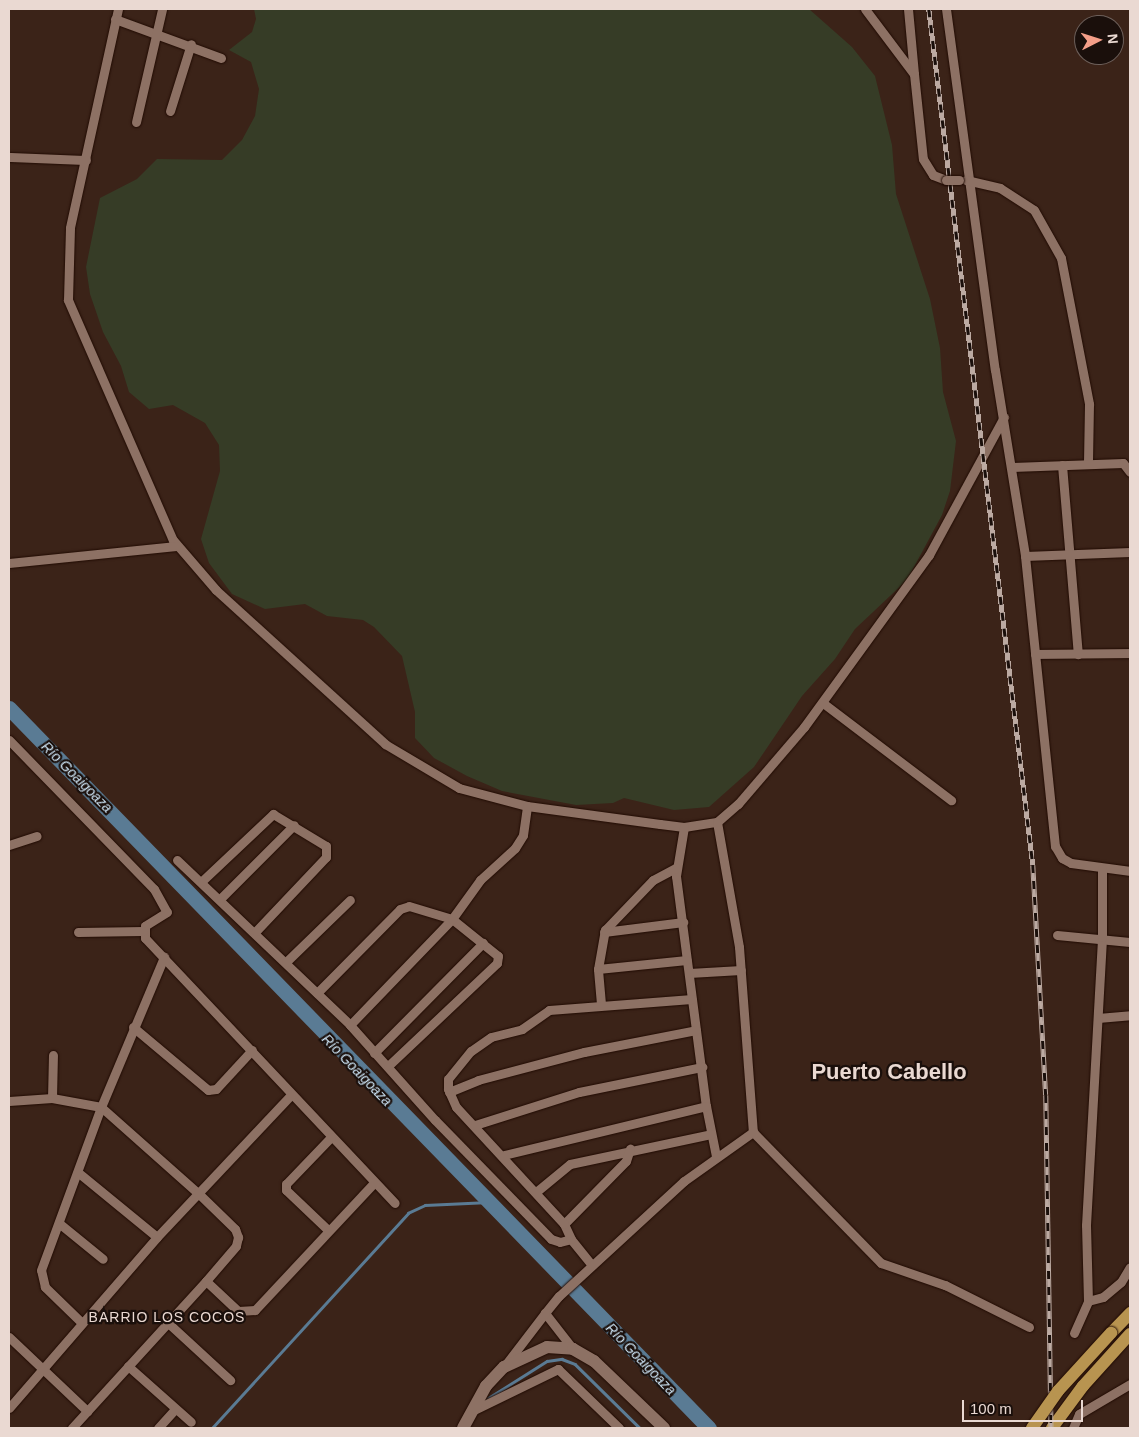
<!DOCTYPE html>
<meta charset="utf-8">
<style>
body{margin:0}
#map{position:relative;width:1139px;height:1437px;overflow:hidden;background:#3b2318;font-family:Arial,sans-serif}
div>[style]{position:absolute}
.green>*{inset:0;background:#363c26}
.stream>*{height:2.5px;margin:-1.25px;padding:0 1.25px;transform-origin:1.25px;border-radius:1.25px;background:#5a7b94}
.river>*{height:15px;margin:-7.5px;padding:0 7.5px;transform-origin:7.5px;border-radius:7.5px;background:#5a7b94}
.roads{filter:drop-shadow(0 0 1px #210b03) drop-shadow(0 0 1px #210b03)}
.minor>*{height:9px;margin:-4.5px;padding:0 4.5px;transform-origin:4.5px;border-radius:4.5px;background:#8d7164}
.secondary>*{height:12px;margin:-6px;padding:0 6px;transform-origin:6px;border-radius:6px;background:#8d7164}
.primary>*{height:12px;margin:-6px;padding:0 6px;transform-origin:6px;border-radius:6px;background:#b89450}
.rail>*{height:4.5px;margin-top:-2.25px;transform-origin:0;background:repeating-linear-gradient(90deg,#1a0f0b 0 8px,#bcaaa2 0 16px);box-sizing:border-box;border-block:1px solid #bcaaa2}
.bridges{filter:drop-shadow(0 0 1px #210b03) drop-shadow(0 0 1px #210b03)}
.minor-bridge>*{height:9px;margin:-4.5px;padding:0 4.5px;transform-origin:4.5px;border-radius:4.5px;background:#8d7164}
.primary-bridge>*{height:12px;margin:-6px;padding:0 6px;transform-origin:6px;border-radius:6px;background:#b89450}
span{translate:-50% -50%;white-space:nowrap;text-align:center;line-height:1.15;-webkit-text-stroke:4.5px #1a0f0b;paint-order:stroke}
.water-label{font-size:14px;color:#cee5f6;font-style:italic}
.neighbourhood-label{font-size:14px;color:#ead9d2;letter-spacing:1px}
.town-label{font-size:22px;color:#ead9d2;font-weight:700}
.frame{position:absolute;inset:0;border:10px solid #ead9d2;pointer-events:none}
.north{position:absolute;left:1074px;top:15px;width:50px;height:50px;box-sizing:border-box;background:#1a0f0b;border:1px solid #6d605b;border-radius:50%;rotate:85deg;font-size:14px;font-weight:700;line-height:20px;text-align:center;color:#ead9d2}
.north::after{content:'';display:block;margin:auto;width:18px;height:22px;background:#f49e88;clip-path:polygon(50% 0,100% 100%,50% 72%,0 100%)}
.scale{position:absolute;left:962px;top:1400px;width:121px;height:22px;box-sizing:border-box;border:2px solid #ead9d2;border-top:0;padding-left:6px;font-size:15px;line-height:18px;white-space:nowrap;color:#ead9d2;-webkit-text-stroke:4px #1a0f0b;paint-order:stroke}
</style>
<div id="map">
<div class="green">
<i style="clip-path:polygon(254px 9px,809px 9px,852px 47px,875px 76px,892px 145px,896px 194px,930px 299px,940px 348px,943px 392px,956px 441px,950px 491px,942px 515px,907px 580px,855px 629px,835px 659px,802px 696px,754px 767px,709px 807px,674px 810px,624px 798px,613px 803px,576px 805px,502px 791px,467px 776px,434px 758px,415px 738px,415px 712px,402px 656px,374px 627px,363px 620px,327px 616px,305px 604px,265px 609px,232px 594px,209px 563px,201px 539px,220px 471px,219px 445px,205px 423px,173px 405px,149px 409px,129px 392px,121px 366px,103px 332px,90px 294px,86px 267px,100px 198px,137px 179px,157px 159px,222px 160px,242px 140px,255px 116px,259px 89px,251px 62px,229px 50px,252px 32px,256px 19px)"></i>
</div>
<div class="stream">
<i style="left:485px;top:1400px;width:73px;rotate:-32.2deg"></i>
<i style="left:547px;top:1361px;width:15px;rotate:-8deg"></i>
<i style="left:562px;top:1359px;width:14px;rotate:21deg"></i>
<i style="left:575px;top:1364px;width:91px;rotate:44.6deg"></i>
<i style="left:212px;top:1428px;width:291px;rotate:-47.6deg"></i>
<i style="left:408px;top:1213px;width:19px;rotate:-25deg"></i>
<i style="left:425px;top:1205px;width:64px;rotate:-2.7deg"></i>
</div>
<div class="river">
<i style="left:9px;top:708px;width:1004px;rotate:45.81deg"></i>
</div>
<div class="roads">
<div class="minor">
<i style="left:118px;top:9px;width:224px;rotate:102.4deg"></i>
<i style="left:70px;top:228px;width:72px;rotate:91.6deg"></i>
<i style="left:68px;top:300px;width:262px;rotate:66.4deg"></i>
<i style="left:173px;top:540px;width:66px;rotate:49.3deg"></i>
<i style="left:216px;top:590px;width:229px;rotate:42.3deg"></i>
<i style="left:385px;top:744px;width:86px;rotate:30.7deg"></i>
<i style="left:459px;top:788px;width:70px;rotate:14.8deg"></i>
<i style="left:527px;top:806px;width:134px;rotate:7.7deg"></i>
<i style="left:660px;top:824px;width:24px;rotate:7deg"></i>
<i style="left:684px;top:827px;width:33px;rotate:-9deg"></i>
<i style="left:717px;top:822px;width:28px;rotate:-41deg"></i>
<i style="left:738px;top:804px;width:101px;rotate:-49.4deg"></i>
<i style="left:804px;top:727px;width:213px;rotate:-54deg"></i>
<i style="left:929px;top:555px;width:157px;rotate:-61.5deg"></i>
<i style="left:865px;top:9px;width:81px;rotate:53deg"></i>
<i style="left:914px;top:74px;width:85px;rotate:84deg"></i>
<i style="left:923px;top:159px;width:19px;rotate:58deg"></i>
<i style="left:933px;top:175px;width:14px;rotate:21deg"></i>
<i style="left:908px;top:9px;width:65px;rotate:84.7deg"></i>
<i style="left:946px;top:9px;width:364px;rotate:82.3deg"></i>
<i style="left:995px;top:370px;width:188px;rotate:80.8deg"></i>
<i style="left:1025px;top:556px;width:292px;rotate:84.1deg"></i>
<i style="left:1055px;top:846px;width:14px;rotate:60deg"></i>
<i style="left:1062px;top:858px;width:10px;rotate:29deg"></i>
<i style="left:1071px;top:863px;width:60px;rotate:7.7deg"></i>
<i style="left:115px;top:19px;width:113px;rotate:20.2deg"></i>
<i style="left:170px;top:111px;width:70px;rotate:-72.6deg"></i>
<i style="left:136px;top:122px;width:116px;rotate:-77deg"></i>
<i style="left:9px;top:157px;width:77px;rotate:2.2deg"></i>
<i style="left:966px;top:180px;width:35px;rotate:13deg"></i>
<i style="left:1000px;top:188px;width:40px;rotate:32.9deg"></i>
<i style="left:1034px;top:210px;width:55px;rotate:60.6deg"></i>
<i style="left:1061px;top:258px;width:149px;rotate:79.1deg"></i>
<i style="left:1089px;top:404px;width:60px;rotate:91deg"></i>
<i style="left:1062px;top:465px;width:190px;rotate:85.2deg"></i>
<i style="left:1012px;top:467px;width:111px;rotate:-2.1deg"></i>
<i style="left:1123px;top:463px;width:11px;rotate:52deg"></i>
<i style="left:1025px;top:556px;width:105px;rotate:-2.2deg"></i>
<i style="left:9px;top:563px;width:168px;rotate:-5.8deg"></i>
<i style="left:1035px;top:654px;width:95px;rotate:-0.6deg"></i>
<i style="left:823px;top:703px;width:161px;rotate:37.2deg"></i>
<i style="left:9px;top:740px;width:208px;rotate:45.8deg"></i>
<i style="left:154px;top:889px;width:26px;rotate:61deg"></i>
<i style="left:167px;top:912px;width:26px;rotate:148deg"></i>
<i style="left:145px;top:926px;width:12px;rotate:90deg"></i>
<i style="left:145px;top:938px;width:364px;rotate:46.7deg"></i>
<i style="left:717px;top:822px;width:127px;rotate:80deg"></i>
<i style="left:739px;top:947px;width:186px;rotate:85.7deg"></i>
<i style="left:753px;top:1132px;width:183px;rotate:45.7deg"></i>
<i style="left:881px;top:1263px;width:68px;rotate:19deg"></i>
<i style="left:945px;top:1285px;width:94px;rotate:26.6deg"></i>
<i style="left:684px;top:827px;width:50px;rotate:99.3deg"></i>
<i style="left:676px;top:876px;width:232px;rotate:82.6deg"></i>
<i style="left:706px;top:1106px;width:51px;rotate:78.7deg"></i>
<i style="left:9px;top:845px;width:29px;rotate:-18deg"></i>
<i style="left:177px;top:860px;width:239px;rotate:43.6deg"></i>
<i style="left:350px;top:1025px;width:127px;rotate:48.2deg"></i>
<i style="left:435px;top:1120px;width:166px;rotate:45.7deg"></i>
<i style="left:551px;top:1239px;width:9px;rotate:18deg"></i>
<i style="left:560px;top:1242px;width:11px;rotate:-15deg"></i>
<i style="left:202px;top:881px;width:98px;rotate:-43.3deg"></i>
<i style="left:273px;top:814px;width:62px;rotate:31.1deg"></i>
<i style="left:326px;top:846px;width:11px;rotate:90deg"></i>
<i style="left:326px;top:857px;width:102px;rotate:133.4deg"></i>
<i style="left:221px;top:898px;width:103px;rotate:-45deg"></i>
<i style="left:78px;top:932px;width:65px;rotate:-0.9deg"></i>
<i style="left:604px;top:932px;width:80px;rotate:-7.2deg"></i>
<i style="left:1057px;top:935px;width:73px;rotate:5.5deg"></i>
<i style="left:286px;top:962px;width:89px;rotate:-44.1deg"></i>
<i style="left:598px;top:969px;width:89px;rotate:-5.8deg"></i>
<i style="left:689px;top:973px;width:52px;rotate:-3.3deg"></i>
<i style="left:317px;top:993px;width:118px;rotate:-45.3deg"></i>
<i style="left:400px;top:909px;width:9px;rotate:-18deg"></i>
<i style="left:409px;top:906px;width:45px;rotate:16.8deg"></i>
<i style="left:452px;top:919px;width:59px;rotate:38.8deg"></i>
<i style="left:498px;top:956px;width:7px;rotate:98deg"></i>
<i style="left:497px;top:963px;width:150px;rotate:136.6deg"></i>
<i style="left:601px;top:1004px;width:35px;rotate:-95deg"></i>
<i style="left:598px;top:969px;width:40px;rotate:-80deg"></i>
<i style="left:605px;top:930px;width:69px;rotate:-46.2deg"></i>
<i style="left:653px;top:880px;width:26px;rotate:-28deg"></i>
<i style="left:1098px;top:1018px;width:32px;rotate:-5deg"></i>
<i style="left:350px;top:1025px;width:147px;rotate:-46.1deg"></i>
<i style="left:452px;top:919px;width:48px;rotate:-54.3deg"></i>
<i style="left:480px;top:880px;width:47px;rotate:-42.4deg"></i>
<i style="left:515px;top:848px;width:15px;rotate:-58deg"></i>
<i style="left:523px;top:835px;width:29px;rotate:-82deg"></i>
<i style="left:133px;top:1027px;width:98px;rotate:40deg"></i>
<i style="left:208px;top:1090px;width:8px;rotate:-7deg"></i>
<i style="left:216px;top:1089px;width:53px;rotate:-47.3deg"></i>
<i style="left:374px;top:1053px;width:155px;rotate:-45.3deg"></i>
<i style="left:449px;top:1092px;width:31px;rotate:-22deg"></i>
<i style="left:478px;top:1080px;width:110px;rotate:-14.8deg"></i>
<i style="left:584px;top:1052px;width:114px;rotate:-11.1deg"></i>
<i style="left:52px;top:1098px;width:43px;rotate:-88.7deg"></i>
<i style="left:9px;top:1101px;width:43px;rotate:-4deg"></i>
<i style="left:52px;top:1098px;width:50px;rotate:10.4deg"></i>
<i style="left:101px;top:1107px;width:130px;rotate:41.6deg"></i>
<i style="left:198px;top:1193px;width:52px;rotate:44.2deg"></i>
<i style="left:235px;top:1229px;width:9px;rotate:69deg"></i>
<i style="left:238px;top:1237px;width:9px;rotate:103deg"></i>
<i style="left:236px;top:1246px;width:46px;rotate:130.6deg"></i>
<i style="left:206px;top:1281px;width:199px;rotate:132.4deg"></i>
<i style="left:475px;top:1125px;width:109px;rotate:-17.6deg"></i>
<i style="left:579px;top:1092px;width:126px;rotate:-11.5deg"></i>
<i style="left:504px;top:1155px;width:208px;rotate:-13.6deg"></i>
<i style="left:80px;top:1174px;width:99px;rotate:39.3deg"></i>
<i style="left:536px;top:1192px;width:44px;rotate:-39.5deg"></i>
<i style="left:570px;top:1164px;width:144px;rotate:-12deg"></i>
<i style="left:60px;top:1224px;width:55px;rotate:39.1deg"></i>
<i style="left:564px;top:1224px;width:88px;rotate:-45.5deg"></i>
<i style="left:626px;top:1161px;width:13px;rotate:-72deg"></i>
<i style="left:328px;top:1230px;width:58px;rotate:-136.4deg"></i>
<i style="left:286px;top:1190px;width:6px;rotate:-90deg"></i>
<i style="left:286px;top:1184px;width:65px;rotate:-46.2deg"></i>
<i style="left:591px;top:1264px;width:32px;rotate:-129deg"></i>
<i style="left:571px;top:1239px;width:17px;rotate:-115deg"></i>
<i style="left:564px;top:1224px;width:159px;rotate:-132.7deg"></i>
<i style="left:456px;top:1107px;width:20px;rotate:-114deg"></i>
<i style="left:448px;top:1089px;width:10px;rotate:-90deg"></i>
<i style="left:448px;top:1079px;width:36px;rotate:-51deg"></i>
<i style="left:471px;top:1051px;width:24px;rotate:-35deg"></i>
<i style="left:491px;top:1037px;width:32px;rotate:-14deg"></i>
<i style="left:522px;top:1029px;width:33px;rotate:-35deg"></i>
<i style="left:549px;top:1010px;width:143px;rotate:-4.4deg"></i>
<i style="left:206px;top:1281px;width:44px;rotate:43.2deg"></i>
<i style="left:238px;top:1311px;width:17px;rotate:-3deg"></i>
<i style="left:255px;top:1310px;width:174px;rotate:-46.9deg"></i>
<i style="left:1088px;top:1301px;width:16px;rotate:-15deg"></i>
<i style="left:1103px;top:1297px;width:23px;rotate:-40deg"></i>
<i style="left:1121px;top:1282px;width:17px;rotate:-59deg"></i>
<i style="left:167px;top:1322px;width:86px;rotate:42.6deg"></i>
<i style="left:82px;top:1323px;width:52px;rotate:-135.8deg"></i>
<i style="left:45px;top:1287px;width:17px;rotate:-103deg"></i>
<i style="left:41px;top:1270px;width:174px;rotate:-69.8deg"></i>
<i style="left:101px;top:1107px;width:163px;rotate:-67.2deg"></i>
<i style="left:1074px;top:1333px;width:35px;rotate:-66deg"></i>
<i style="left:1088px;top:1301px;width:76px;rotate:-91.5deg"></i>
<i style="left:1086px;top:1225px;width:288px;rotate:-86.8deg"></i>
<i style="left:1102px;top:937px;width:68px;rotate:-90deg"></i>
<i style="left:9px;top:1337px;width:108px;rotate:43.5deg"></i>
<i style="left:573px;top:1349px;width:46px;rotate:-127.9deg"></i>
<i style="left:545px;top:1313px;width:22px;rotate:-51deg"></i>
<i style="left:559px;top:1296px;width:170px;rotate:-42.6deg"></i>
<i style="left:684px;top:1181px;width:85px;rotate:-35.4deg"></i>
<i style="left:506px;top:1364px;width:64px;rotate:-52.6deg"></i>
<i style="left:128px;top:1366px;width:84px;rotate:41.6deg"></i>
<i style="left:9px;top:1408px;width:226px;rotate:-49.1deg"></i>
<i style="left:157px;top:1237px;width:195px;rotate:-46.7deg"></i>
<i style="left:472px;top:1411px;width:96px;rotate:-26deg"></i>
<i style="left:558px;top:1369px;width:85px;rotate:44deg"></i>
<i style="left:158px;top:1428px;width:25px;rotate:-48deg"></i>
<i style="left:1073px;top:1428px;width:15px;rotate:-67deg"></i>
<i style="left:1079px;top:1414px;width:59px;rotate:-30.5deg"></i>
</div>
<div class="secondary">
<i style="left:463px;top:1428px;width:48px;rotate:-61.3deg"></i>
<i style="left:486px;top:1386px;width:26px;rotate:-47deg"></i>
<i style="left:504px;top:1367px;width:47px;rotate:-24.9deg"></i>
<i style="left:547px;top:1347px;width:26px;rotate:4deg"></i>
<i style="left:573px;top:1349px;width:24px;rotate:30deg"></i>
<i style="left:594px;top:1361px;width:97px;rotate:43.7deg"></i>
</div>
<div class="primary">
<i style="left:1111px;top:1333px;width:28px;rotate:-46deg"></i>
<i style="left:1052px;top:1428px;width:52px;rotate:-53.6deg"></i>
<i style="left:1083px;top:1386px;width:70px;rotate:-47.9deg"></i>
</div>
</div>
<div class="rail">
<i style="left:929px;top:9px;width:862px;rotate:83.07deg"></i>
<i style="left:1033px;top:865px;width:230px;rotate:86.8deg"></i>
<i style="left:1046px;top:1095px;width:333px;rotate:89.1deg"></i>
</div>
<div class="bridges">
<div class="minor-bridge">
<i style="left:946px;top:180px;width:13px"></i>
</div>
<div class="primary-bridge">
<i style="left:1032px;top:1428px;width:45px;rotate:-54.9deg"></i>
<i style="left:1058px;top:1391px;width:79px;rotate:-47.6deg"></i>
</div>
</div>
<div class="water-label">
<span style="left:77px;top:777px;rotate:45deg">Río Goaigoaza</span>
<span style="left:357px;top:1070px;rotate:46deg">Río Goaigoaza</span>
<span style="left:641px;top:1359px;rotate:46deg">Río Goaigoaza</span>
</div>
<div class="neighbourhood-label">
<span style="left:167px;top:1317px">BARRIO LOS COCOS</span>
</div>
<div class="town-label">
<span style="left:889px;top:1072px">Puerto Cabello</span>
</div>
<div class="frame"></div>
<div class="north">N</div>
<div class="scale">100 m</div>
</div>
